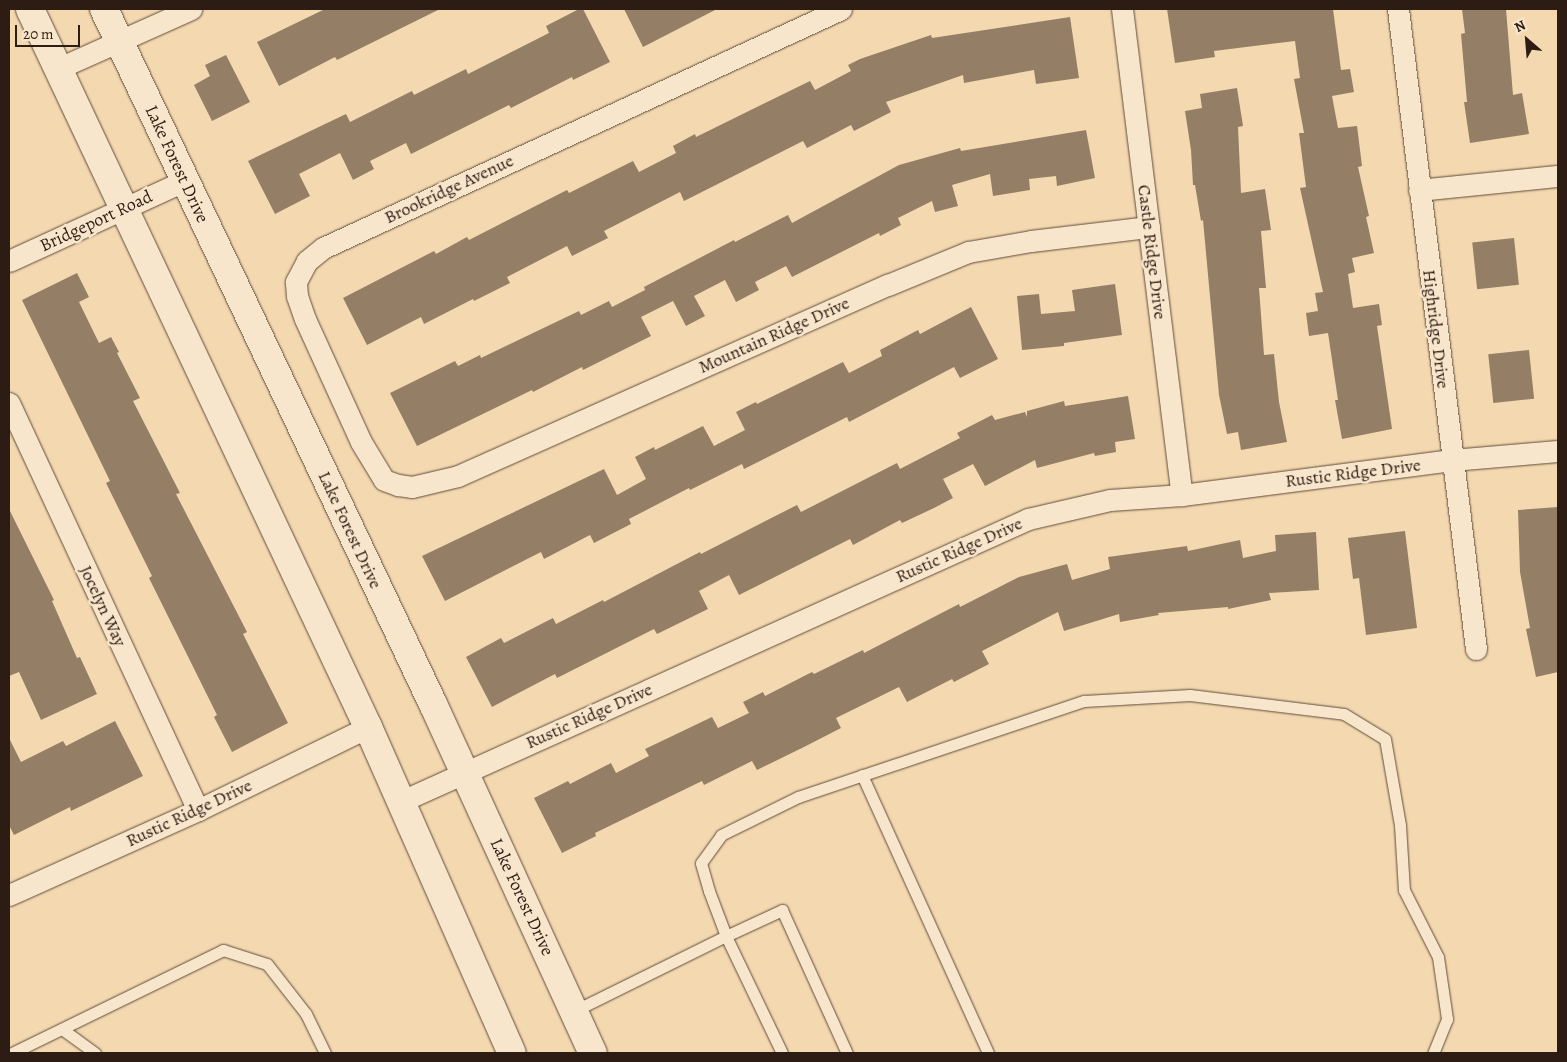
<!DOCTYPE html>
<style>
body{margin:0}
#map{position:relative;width:1567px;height:1062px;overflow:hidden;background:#f4d9b0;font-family:Alegreya,serif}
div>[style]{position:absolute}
.building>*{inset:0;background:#947e65;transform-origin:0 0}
.roads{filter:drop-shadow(0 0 1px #5f4b3a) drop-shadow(0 0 1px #5f4b3a)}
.lane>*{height:11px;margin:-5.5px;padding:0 5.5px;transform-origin:5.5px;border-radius:5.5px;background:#f8e6cc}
.street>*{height:21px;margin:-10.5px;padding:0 10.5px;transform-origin:10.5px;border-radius:10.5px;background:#f8e6cc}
.secondary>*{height:28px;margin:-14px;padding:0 14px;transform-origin:14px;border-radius:14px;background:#f8e6cc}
span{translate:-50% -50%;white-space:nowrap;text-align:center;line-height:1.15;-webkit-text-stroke:5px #f8e6cc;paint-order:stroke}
.street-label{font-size:18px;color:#2d1c13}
.frame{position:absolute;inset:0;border:10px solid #2d1c13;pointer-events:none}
.north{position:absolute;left:1502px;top:15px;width:50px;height:50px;-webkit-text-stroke:4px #f8e6cc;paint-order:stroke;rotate:333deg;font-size:14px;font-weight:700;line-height:20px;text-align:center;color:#2d1c13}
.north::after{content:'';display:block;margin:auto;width:18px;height:22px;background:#2d1c13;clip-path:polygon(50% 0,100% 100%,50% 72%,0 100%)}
.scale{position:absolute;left:15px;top:25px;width:65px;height:22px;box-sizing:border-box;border:2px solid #2d1c13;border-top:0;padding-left:6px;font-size:15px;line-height:18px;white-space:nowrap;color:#2d1c13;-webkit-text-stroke:4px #f8e6cc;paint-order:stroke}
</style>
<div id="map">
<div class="building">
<i style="clip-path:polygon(325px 9px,440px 9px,337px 60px,335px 57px,279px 86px,257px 42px)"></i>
<i style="clip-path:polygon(579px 9px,583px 9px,610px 62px,573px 80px,572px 77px,511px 108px,509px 105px,411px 154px,406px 143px,370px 161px,374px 169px,353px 180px,340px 153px,299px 174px,310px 196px,275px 214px,248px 161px,346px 114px,350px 122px,412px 91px,414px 95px,466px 69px,468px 74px,549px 33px,546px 26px)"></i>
<i style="clip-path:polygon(624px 9px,717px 9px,643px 47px)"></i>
<i style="clip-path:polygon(1167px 9px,1333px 9px,1341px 70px,1350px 69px,1354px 92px,1332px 96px,1338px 128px,1357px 126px,1362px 166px,1358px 167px,1369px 216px,1366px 217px,1374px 253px,1352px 258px,1355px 272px,1348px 274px,1353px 308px,1379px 304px,1382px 325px,1377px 326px,1392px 429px,1342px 439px,1335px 400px,1338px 400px,1328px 333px,1309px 336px,1306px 313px,1318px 311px,1315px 293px,1323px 292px,1300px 188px,1306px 187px,1299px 133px,1304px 133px,1294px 79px,1300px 78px,1295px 41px,1214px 51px,1215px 57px,1175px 63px)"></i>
<i style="clip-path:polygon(1462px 9px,1506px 9px,1513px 95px,1522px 93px,1529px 134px,1470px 143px,1464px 102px,1467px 102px,1461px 34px,1465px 33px)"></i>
<i style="clip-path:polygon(1070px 17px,1079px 78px,1036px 84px,1034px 70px,964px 83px,963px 75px,886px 102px,891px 112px,854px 131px,851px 125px,807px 148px,803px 141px,684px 201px,680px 192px,604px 231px,608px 238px,572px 256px,567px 246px,507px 277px,510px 283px,474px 301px,473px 299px,424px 324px,421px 317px,367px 345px,343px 298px,434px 251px,436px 254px,467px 237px,469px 240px,567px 190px,569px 193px,633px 161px,639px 172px,676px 153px,673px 146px,695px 134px,696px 137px,810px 81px,815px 90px,851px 71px,848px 65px,860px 59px,931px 35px,932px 38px)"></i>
<i style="clip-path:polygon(226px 55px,250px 102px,212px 121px,194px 85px,210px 76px,205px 65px)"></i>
<i style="clip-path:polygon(1237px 88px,1243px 126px,1238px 127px,1241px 193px,1265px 189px,1271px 230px,1261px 231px,1266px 288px,1259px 288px,1264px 355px,1274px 354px,1279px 402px,1287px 442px,1241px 450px,1238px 432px,1227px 434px,1219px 395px,1203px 220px,1201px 221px,1195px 185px,1193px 185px,1191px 150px,1185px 111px,1202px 108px,1200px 94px)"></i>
<i style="clip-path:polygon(1086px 130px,1095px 178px,1057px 186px,1056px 176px,1029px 179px,1030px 190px,993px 196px,990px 174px,952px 185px,958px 206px,935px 212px,932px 201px,898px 218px,901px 225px,880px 236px,879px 233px,792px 277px,786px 266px,755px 282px,759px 290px,736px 302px,725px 280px,694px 296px,705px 316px,686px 326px,673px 301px,641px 317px,651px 336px,583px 370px,582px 367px,533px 392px,532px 390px,417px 446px,390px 393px,455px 361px,458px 366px,480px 355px,481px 358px,579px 311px,581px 315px,609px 301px,612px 307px,645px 290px,644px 287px,734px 240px,735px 242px,788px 215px,792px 223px,899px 165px,960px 148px,961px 151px)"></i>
<i style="left:1514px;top:238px;width:47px;height:42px;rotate:84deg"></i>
<i style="clip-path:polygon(77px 273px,89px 297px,79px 302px,99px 343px,111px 337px,119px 352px,117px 353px,140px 398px,133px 401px,180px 493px,176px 494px,247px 632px,243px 634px,288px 723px,232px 752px,214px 717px,217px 715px,149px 578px,152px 576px,106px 483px,110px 481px,22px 300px)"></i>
<i style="clip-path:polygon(1115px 284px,1122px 335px,1064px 343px,1064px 346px,1022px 350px,1017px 296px,1039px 294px,1041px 314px,1075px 311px,1072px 290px)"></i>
<i style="clip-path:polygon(971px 307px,998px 359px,960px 378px,954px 367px,849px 422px,847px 417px,744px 469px,742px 464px,690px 490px,689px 488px,629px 519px,631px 524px,594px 543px,590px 535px,544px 559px,541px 552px,445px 601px,422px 556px,604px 469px,617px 495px,646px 479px,635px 457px,654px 447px,655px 450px,703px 426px,714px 446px,745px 430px,736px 412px,756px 402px,757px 404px,843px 362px,849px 373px,882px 356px,880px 350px,918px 330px,920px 334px)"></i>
<i style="left:1529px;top:350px;width:49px;height:41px;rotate:84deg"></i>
<i style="clip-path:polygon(1128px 396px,1135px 439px,1115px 442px,1116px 452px,1095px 456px,1094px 453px,1037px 468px,1035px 460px,985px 486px,973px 464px,943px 479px,953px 498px,934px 508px,902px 523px,900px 520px,853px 545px,850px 539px,739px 595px,729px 575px,699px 591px,708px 609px,657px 634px,654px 629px,557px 678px,555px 674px,492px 707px,466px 657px,501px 638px,504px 643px,553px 618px,556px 624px,603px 600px,604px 602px,700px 552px,701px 554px,797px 505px,801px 512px,897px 463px,900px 469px,960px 438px,957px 433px,992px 415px,995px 420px,1025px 412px,1027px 417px,1027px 411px,1064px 401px,1065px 406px)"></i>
<i style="clip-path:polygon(1558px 507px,1558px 672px,1536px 677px,1526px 629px,1530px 628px,1520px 572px,1518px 510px)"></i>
<i style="clip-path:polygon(9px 509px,54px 600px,52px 601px,77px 658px,80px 657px,97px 694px,41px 720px,19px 672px,9px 676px)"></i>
<i style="clip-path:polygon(1405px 531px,1417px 628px,1366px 635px,1359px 578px,1353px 579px,1348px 538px)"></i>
<i style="clip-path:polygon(1316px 532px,1319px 590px,1269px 593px,1271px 600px,1228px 609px,1228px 607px,1158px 613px,1159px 615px,1120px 622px,1119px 614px,1064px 631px,1058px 612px,982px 651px,989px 664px,954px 682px,952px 679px,907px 702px,899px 687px,836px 718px,841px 728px,804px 747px,757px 770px,752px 761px,704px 785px,702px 781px,595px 833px,596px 836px,562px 853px,534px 798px,568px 781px,570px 784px,611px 763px,616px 773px,649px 756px,645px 749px,712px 717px,718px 728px,749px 713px,743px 702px,763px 692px,765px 696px,812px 672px,814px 674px,863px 650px,864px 653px,959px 604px,960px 607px,1019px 577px,1067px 564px,1072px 580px,1110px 569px,1108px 557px,1187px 546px,1188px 551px,1240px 540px,1243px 558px,1276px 551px,1275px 535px)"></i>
<i style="clip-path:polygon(115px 721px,143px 776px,71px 811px,70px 807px,14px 835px,9px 825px,9px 738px,21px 762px,63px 741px,66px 746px)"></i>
</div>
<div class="roads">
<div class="lane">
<i style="left:862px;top:775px;width:305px;rotate:65.6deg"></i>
<i style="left:574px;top:1011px;width:169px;rotate:-26.3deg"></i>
<i style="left:726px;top:936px;width:48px;rotate:-110.7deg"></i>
<i style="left:709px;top:891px;width:29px;rotate:-106deg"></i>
<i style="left:701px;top:863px;width:34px;rotate:-54deg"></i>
<i style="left:721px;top:835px;width:86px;rotate:-26.3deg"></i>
<i style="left:798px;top:797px;width:302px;rotate:-18.6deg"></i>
<i style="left:1084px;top:701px;width:106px;rotate:-3.2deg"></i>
<i style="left:1190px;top:695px;width:155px;rotate:7deg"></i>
<i style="left:1344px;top:714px;width:48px;rotate:31.4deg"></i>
<i style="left:1385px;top:739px;width:87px;rotate:80.1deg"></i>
<i style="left:1400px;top:825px;width:65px;rotate:86.5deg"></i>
<i style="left:1404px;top:890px;width:75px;rotate:63.1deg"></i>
<i style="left:1438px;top:957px;width:63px;rotate:81.7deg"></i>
<i style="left:1447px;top:1019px;width:37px;rotate:112deg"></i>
<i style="left:62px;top:1029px;width:41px;rotate:36deg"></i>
<i style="left:12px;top:1053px;width:235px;rotate:-26deg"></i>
<i style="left:223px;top:950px;width:46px;rotate:17.7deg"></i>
<i style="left:267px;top:964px;width:63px;rotate:52deg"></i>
<i style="left:306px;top:1014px;width:43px;rotate:64deg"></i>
<i style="left:782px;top:1053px;width:130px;rotate:-115.6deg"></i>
<i style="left:726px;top:936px;width:62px;rotate:-24.9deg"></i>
<i style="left:782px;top:910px;width:157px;rotate:65.6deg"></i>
</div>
<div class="street">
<i style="left:841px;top:9px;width:570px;rotate:155.23deg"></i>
<i style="left:323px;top:248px;width:21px;rotate:141deg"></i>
<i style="left:307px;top:261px;width:24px;rotate:118deg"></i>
<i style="left:296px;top:282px;width:14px;rotate:86deg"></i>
<i style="left:297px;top:296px;width:24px;rotate:71deg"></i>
<i style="left:305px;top:319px;width:135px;rotate:65.5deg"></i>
<i style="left:361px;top:442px;width:44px;rotate:58.8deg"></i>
<i style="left:384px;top:480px;width:15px;rotate:20deg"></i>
<i style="left:398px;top:485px;width:14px;rotate:8deg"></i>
<i style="left:412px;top:487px;width:47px;rotate:-13.4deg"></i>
<i style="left:458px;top:476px;width:471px;rotate:-24deg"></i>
<i style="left:888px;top:285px;width:87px;rotate:-22.4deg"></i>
<i style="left:968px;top:252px;width:64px;rotate:-9.9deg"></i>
<i style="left:1031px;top:241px;width:119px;rotate:-6.8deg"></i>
<i style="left:1122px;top:9px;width:490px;rotate:83deg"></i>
<i style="left:1398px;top:9px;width:645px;rotate:83.05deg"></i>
<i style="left:57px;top:69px;width:147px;rotate:-24.1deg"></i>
<i style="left:1419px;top:190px;width:140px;rotate:-5.8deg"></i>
<i style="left:9px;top:261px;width:192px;rotate:-24.6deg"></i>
<i style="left:9px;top:403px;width:449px;rotate:65.1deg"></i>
<i style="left:402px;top:801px;width:687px;rotate:-24.25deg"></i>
<i style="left:1028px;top:519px;width:84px;rotate:-13deg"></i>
<i style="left:1110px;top:500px;width:72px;rotate:-4deg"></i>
<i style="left:1182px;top:495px;width:272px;rotate:-7.4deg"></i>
<i style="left:1452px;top:460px;width:106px;rotate:-4.9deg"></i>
<i style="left:9px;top:895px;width:207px;rotate:-24.2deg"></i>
<i style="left:198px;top:810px;width:189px;rotate:-26deg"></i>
</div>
<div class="secondary">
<i style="left:30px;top:9px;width:794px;rotate:64.79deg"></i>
<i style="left:368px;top:727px;width:356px;rotate:66.2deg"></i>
<i style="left:104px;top:9px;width:769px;rotate:64.67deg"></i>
<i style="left:433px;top:704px;width:384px;rotate:65.4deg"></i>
</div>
</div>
<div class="street-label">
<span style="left:177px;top:164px;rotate:65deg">Lake Forest Drive</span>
<span style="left:449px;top:189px;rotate:-25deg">Brookridge Avenue</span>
<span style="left:96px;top:221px;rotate:-25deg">Bridgeport Road</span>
<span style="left:1152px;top:252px;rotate:83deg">Castle Ridge Drive</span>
<span style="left:1436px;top:329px;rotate:83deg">Highridge Drive</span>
<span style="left:774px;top:335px;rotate:-24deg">Mountain Ridge Drive</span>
<span style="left:1353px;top:473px;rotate:-7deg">Rustic Ridge Drive</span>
<span style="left:350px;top:530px;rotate:65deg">Lake Forest Drive</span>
<span style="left:959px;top:550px;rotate:-24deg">Rustic Ridge Drive</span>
<span style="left:103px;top:606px;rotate:65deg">Jocelyn Way</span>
<span style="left:589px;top:716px;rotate:-24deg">Rustic Ridge Drive</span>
<span style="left:189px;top:813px;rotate:-25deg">Rustic Ridge Drive</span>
<span style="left:522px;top:897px;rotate:65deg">Lake Forest Drive</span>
</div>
<div class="frame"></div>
<div class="north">N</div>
<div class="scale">20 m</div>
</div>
